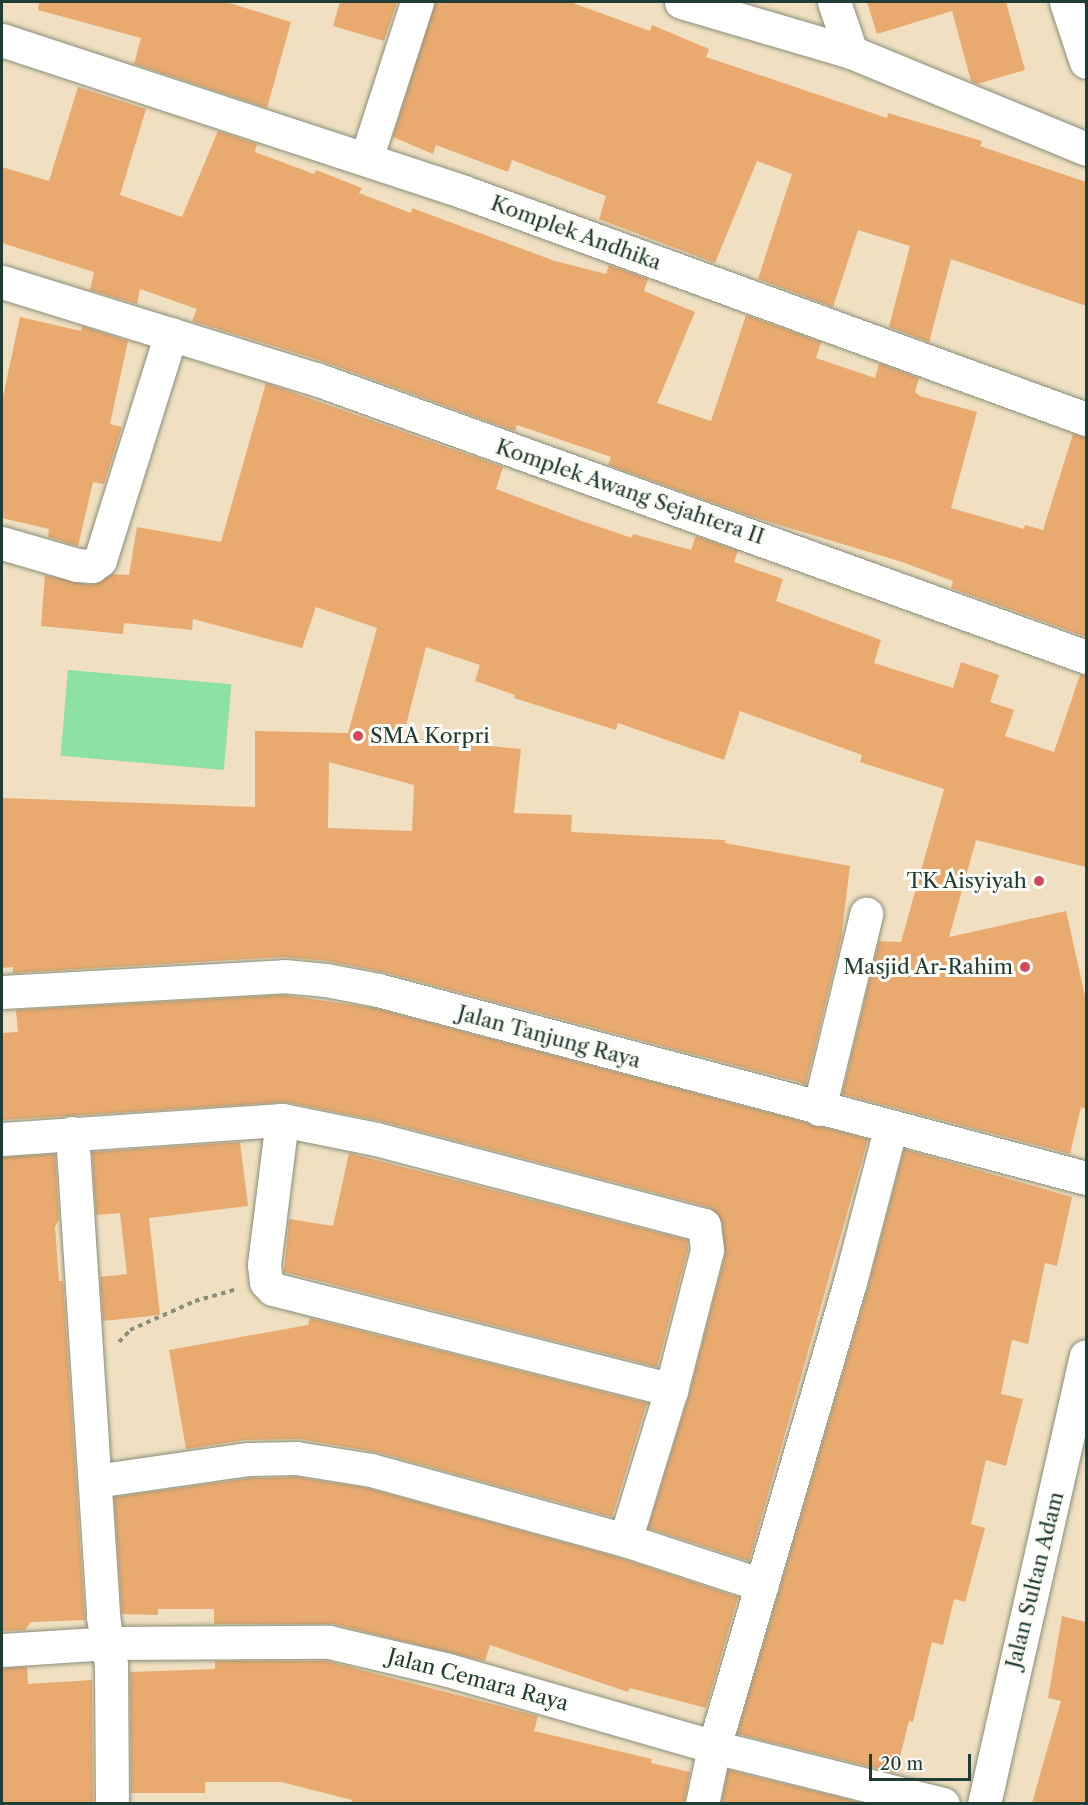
<!DOCTYPE html>
<style>
body{margin:0}
#map{position:relative;width:1088px;height:1805px;overflow:hidden;background:#f0e0c1;font-family:"Libre Caslon Text",serif}
div>[style]{position:absolute}
.green>*{inset:0;background:#8ce1a3;transform-origin:0 0}
.building>*{inset:0;background:#e9aa70}
.path>*{height:4px;margin-top:-2px;transform-origin:0;background:repeating-linear-gradient(90deg,#888e7a 0 4.5px,transparent 0 9px)}
.roads{filter:drop-shadow(0 0 2px #888e7a) drop-shadow(0 0 2px #888e7a)}
.street>*{height:33px;margin:-16.5px;padding:0 16.5px;transform-origin:16.5px;border-radius:16.5px;background:#fff}
.secondary>*{height:33px;margin:-16.5px;padding:0 16.5px;transform-origin:16.5px;border-radius:16.5px;background:#fff}
.primary>*{height:33px;margin:-16.5px;padding:0 16.5px;transform-origin:16.5px;border-radius:16.5px;background:#fff}
.dots>*{width:16px;height:16px;translate:-50% -50%;box-sizing:border-box;border:3px solid #fdfcf7;border-radius:50%}
span{translate:-50% -50%;white-space:nowrap;text-align:center;line-height:1.15;-webkit-text-stroke:6px #fdfcf7;paint-order:stroke}
.street-label{font-size:21px;color:#1f3d34}
.poi-label{font-size:21px;color:#1f3d34}
.left{translate:0 -50%;text-align:left}
.right{translate:-100% -50%;text-align:right}
.frame{position:absolute;inset:0;border:3px solid #1f3d34;pointer-events:none}
.scale{position:absolute;left:869px;top:1754px;width:102px;height:27px;box-sizing:border-box;border:3px solid #1f3d34;border-top:0;padding-left:8px;font-size:18px;line-height:21px;white-space:nowrap;color:#1f3d34;-webkit-text-stroke:4px #fdfcf7;paint-order:stroke}
</style>
<div id="map">
<div class="green">
<i style="left:68px;top:670px;width:164px;height:86px;rotate:5deg"></i>
</div>
<div class="building">
<i style="clip-path:polygon(39px 2px,226px 2px,291px 22px,267px 108px,134px 64px,141px 38px,38px 10px)"></i>
<i style="clip-path:polygon(340px 2px,397px 2px,384px 41px,333px 26px)"></i>
<i style="clip-path:polygon(435px 2px,570px 2px,650px 31px,652px 25px,709px 49px,706px 57px,887px 118px,888px 113px,982px 141px,980px 146px,1086px 182px,1086px 306px,951px 259px,929px 342px,889px 327px,910px 246px,858px 230px,833px 307px,758px 279px,792px 174px,757px 161px,715px 263px,599px 219px,606px 196px,512px 160px,508px 172px,436px 145px,433px 154px,393px 137px)"></i>
<i style="clip-path:polygon(867px 2px,1006px 2px,1025px 70px,977px 84px,971px 81px,952px 11px,877px 34px)"></i>
<i style="clip-path:polygon(78px 87px,146px 109px,120px 195px,182px 217px,218px 131px,257px 144px,255px 152px,314px 174px,316px 170px,362px 188px,359px 193px,411px 213px,412px 208px,555px 261px,606px 274px,609px 265px,648px 279px,644px 291px,695px 312px,657px 403px,711px 421px,746px 315px,821px 342px,816px 358px,875px 378px,879px 363px,919px 378px,915px 392px,920px 396px,977px 412px,951px 508px,1024px 529px,1025px 525px,1043px 530px,1073px 434px,1086px 437px,1086px 637px,951px 588px,953px 581px,902px 562px,750px 516px,608px 465px,611px 457px,582px 447px,517px 425px,515px 431px,322px 361px,192px 321px,197px 309px,140px 289px,137px 304px,90px 290px,94px 272px,2px 243px,2px 167px,49px 181px)"></i>
<i style="clip-path:polygon(20px 317px,81px 331px,82px 326px,128px 341px,110px 424px,122px 427px,104px 484px,93px 482px,78px 546px,48px 537px,49px 529px,2px 518px,2px 401px)"></i>
<i style="clip-path:polygon(evenodd,266px 383px,503px 467px,496px 489px,579px 520px,632px 538px,633px 534px,691px 550px,696px 536px,738px 551px,734px 562px,783px 579px,776px 601px,881px 640px,874px 663px,953px 688px,961px 662px,999px 675px,990px 702px,1014px 710px,1005px 736px,1054px 752px,1080px 675px,1086px 675px,1086px 867px,976px 840px,949px 937px,1066px 911px,1086px 1000px,1086px 1109px,1081px 1107px,1070px 1154px,842px 1094px,879px 941px,901px 942px,944px 789px,860px 762px,862px 755px,740px 711px,724px 760px,618px 723px,616px 730px,514px 698px,515px 695px,475px 681px,480px 665px,426px 647px,403px 737px,521px 749px,514px 813px,572px 815px,571px 832px,725px 840px,725px 843px,850px 866px,841px 939px,806px 1084px,383px 972px,328px 961px,283px 957px,13px 973px,13px 967px,2px 968px,3px 798px,255px 807px,255px 731px,348px 733px,377px 628px,316px 607px,302px 648px,193px 619px,192px 630px,124px 623px,123px 634px,41px 626px,45px 575px,91px 585px,112px 574px,129px 575px,137px 527px,221px 542px,266px 383px,329px 762px,414px 785px,412px 831px,328px 828px,329px 762px)"></i>
<i style="clip-path:polygon(284px 995px,374px 1008px,868px 1139px,749px 1561px,648px 1528px,689px 1395px,725px 1255px,722px 1222px,709px 1207px,381px 1121px,286px 1102px,2px 1120px,2px 1033px,18px 1032px,16px 1010px)"></i>
<i style="clip-path:polygon(240px 1142px,248px 1206px,149px 1218px,160px 1315px,103px 1321px,100px 1277px,127px 1274px,120px 1213px,96px 1215px,92px 1152px)"></i>
<i style="clip-path:polygon(904px 1149px,1072px 1197px,1057px 1266px,1045px 1263px,1028px 1344px,1012px 1340px,1001px 1394px,1023px 1399px,1006px 1466px,986px 1460px,971px 1524px,985px 1528px,965px 1602px,954px 1599px,943px 1645px,932px 1642px,913px 1722px,909px 1721px,896px 1773px,737px 1734px,868px 1287px)"></i>
<i style="clip-path:polygon(349px 1153px,687px 1240px,688px 1249px,657px 1367px,284px 1272px,289px 1219px,333px 1226px)"></i>
<i style="clip-path:polygon(55px 1154px,59px 1219px,55px 1227px,59px 1281px,63px 1281px,85px 1620px,31px 1622px,25px 1630px,2px 1631px,2px 1157px)"></i>
<i style="clip-path:polygon(310px 1318px,647px 1403px,612px 1517px,376px 1452px,299px 1439px,245px 1440px,186px 1449px,169px 1350px,308px 1325px)"></i>
<i style="clip-path:polygon(295px 1477px,367px 1488px,620px 1558px,738px 1597px,706px 1708px,630px 1688px,628px 1692px,490px 1645px,485px 1661px,333px 1624px,214px 1624px,214px 1609px,158px 1609px,158px 1615px,122px 1614px,114px 1497px,250px 1478px)"></i>
<i style="clip-path:polygon(1062px 1616px,1086px 1622px,1086px 1803px,1032px 1803px,1061px 1701px,1048px 1698px)"></i>
<i style="clip-path:polygon(215px 1661px,327px 1661px,538px 1716px,534px 1731px,652px 1759px,651px 1763px,690px 1772px,684px 1803px,351px 1803px,352px 1800px,281px 1782px,205px 1782px,205px 1793px,131px 1793px,130px 1672px,215px 1669px)"></i>
<i style="clip-path:polygon(27px 1667px,28px 1684px,92px 1680px,93px 1803px,2px 1803px,2px 1668px)"></i>
<i style="clip-path:polygon(728px 1770px,863px 1803px,721px 1803px)"></i>
</div>
<div class="path">
<i style="left:119px;top:1342px;width:16px;rotate:-47deg"></i>
<i style="left:130px;top:1330px;width:71px;rotate:-24deg"></i>
<i style="left:195px;top:1301px;width:41px;rotate:-15.8deg"></i>
</div>
<div class="roads">
<div class="street">
<i style="left:834px;top:2px;width:53px;rotate:71.2deg"></i>
<i style="left:1066px;top:2px;width:63px;rotate:71.6deg"></i>
<i style="left:2px;top:40px;width:486px;rotate:18.2deg"></i>
<i style="left:464px;top:192px;width:662px;rotate:20.05deg"></i>
<i style="left:366px;top:159px;width:165px;rotate:-72deg"></i>
<i style="left:2px;top:282px;width:329px;rotate:17.2deg"></i>
<i style="left:316px;top:379px;width:819px;rotate:19.85deg"></i>
<i style="left:2px;top:543px;width:78px;rotate:16.3deg"></i>
<i style="left:77px;top:565px;width:15px;rotate:4deg"></i>
<i style="left:92px;top:566px;width:10px;rotate:-37deg"></i>
<i style="left:100px;top:560px;width:237px;rotate:-72.6deg"></i>
<i style="left:2px;top:992px;width:282px;rotate:-3.2deg"></i>
<i style="left:284px;top:976px;width:42px;rotate:5.4deg"></i>
<i style="left:326px;top:980px;width:53px;rotate:10.9deg"></i>
<i style="left:378px;top:990px;width:733px;rotate:14.87deg"></i>
<i style="left:819px;top:1109px;width:201px;rotate:-76.4deg"></i>
<i style="left:282px;top:1120px;width:146px;rotate:97.1deg"></i>
<i style="left:264px;top:1265px;width:17px;rotate:83deg"></i>
<i style="left:266px;top:1282px;width:10px;rotate:45deg"></i>
<i style="left:273px;top:1289px;width:411px;rotate:14.2deg"></i>
<i style="left:72px;top:1133px;width:485px;rotate:86.3deg"></i>
<i style="left:103px;top:1617px;width:49px;rotate:80.5deg"></i>
<i style="left:111px;top:1665px;width:139px;rotate:89.6deg"></i>
<i style="left:2px;top:1139px;width:281px;rotate:-3.9deg"></i>
<i style="left:282px;top:1120px;width:96px;rotate:11.4deg"></i>
<i style="left:376px;top:1139px;width:339px;rotate:14.7deg"></i>
<i style="left:704px;top:1225px;width:25px;rotate:83deg"></i>
<i style="left:707px;top:1250px;width:145px;rotate:104.4deg"></i>
<i style="left:671px;top:1390px;width:157px;rotate:107deg"></i>
<i style="left:95px;top:1481px;width:155px;rotate:-8.2deg"></i>
<i style="left:248px;top:1459px;width:48px;rotate:-1.2deg"></i>
<i style="left:296px;top:1458px;width:76px;rotate:9.1deg"></i>
<i style="left:371px;top:1470px;width:263px;rotate:15.4deg"></i>
<i style="left:625px;top:1540px;width:144px;rotate:18.2deg"></i>
<i style="left:702px;top:1804px;width:58px;rotate:-78.1deg"></i>
<i style="left:714px;top:1747px;width:484px;rotate:-73.7deg"></i>
<i style="left:850px;top:1282px;width:158px;rotate:-75.3deg"></i>
</div>
<div class="secondary">
<i style="left:681px;top:2px;width:177px;rotate:16.4deg"></i>
<i style="left:851px;top:52px;width:254px;rotate:22.4deg"></i>
</div>
<div class="primary">
<i style="left:2px;top:1650px;width:107px;rotate:-3.7deg"></i>
<i style="left:109px;top:1643px;width:220px;rotate:-0.3deg"></i>
<i style="left:329px;top:1642px;width:122px;rotate:13.2deg"></i>
<i style="left:448px;top:1670px;width:277px;rotate:16.1deg"></i>
<i style="left:714px;top:1747px;width:236px;rotate:14deg"></i>
<i style="left:984px;top:1804px;width:459px;rotate:-77.2deg"></i>
</div>
</div>
<div class="dots">
<i style="left:358px;top:736px;background:#d1495b"></i>
<i style="left:1039px;top:881px;background:#d1495b"></i>
<i style="left:1025px;top:967px;background:#d1495b"></i>
</div>
<div class="street-label">
<span style="left:576px;top:233px;rotate:20deg">Komplek Andhika</span>
<span style="left:630px;top:492px;rotate:19deg">Komplek Awang Sejahtera II</span>
<span style="left:549px;top:1037px;rotate:15deg">Jalan Tanjung Raya</span>
<span style="left:1035px;top:1580px;rotate:-76deg">Jalan Sultan Adam</span>
<span style="left:478px;top:1680px;rotate:15deg">Jalan Cemara Raya</span>
</div>
<div class="poi-label">
<span class="left" style="left:370px;top:736px">SMA Korpri</span>
<span class="right" style="left:1027px;top:881px">TK Aisyiyah</span>
<span class="right" style="left:1013px;top:967px">Masjid Ar-Rahim</span>
</div>
<div class="frame"></div>
<div class="scale">20 m</div>
</div>
